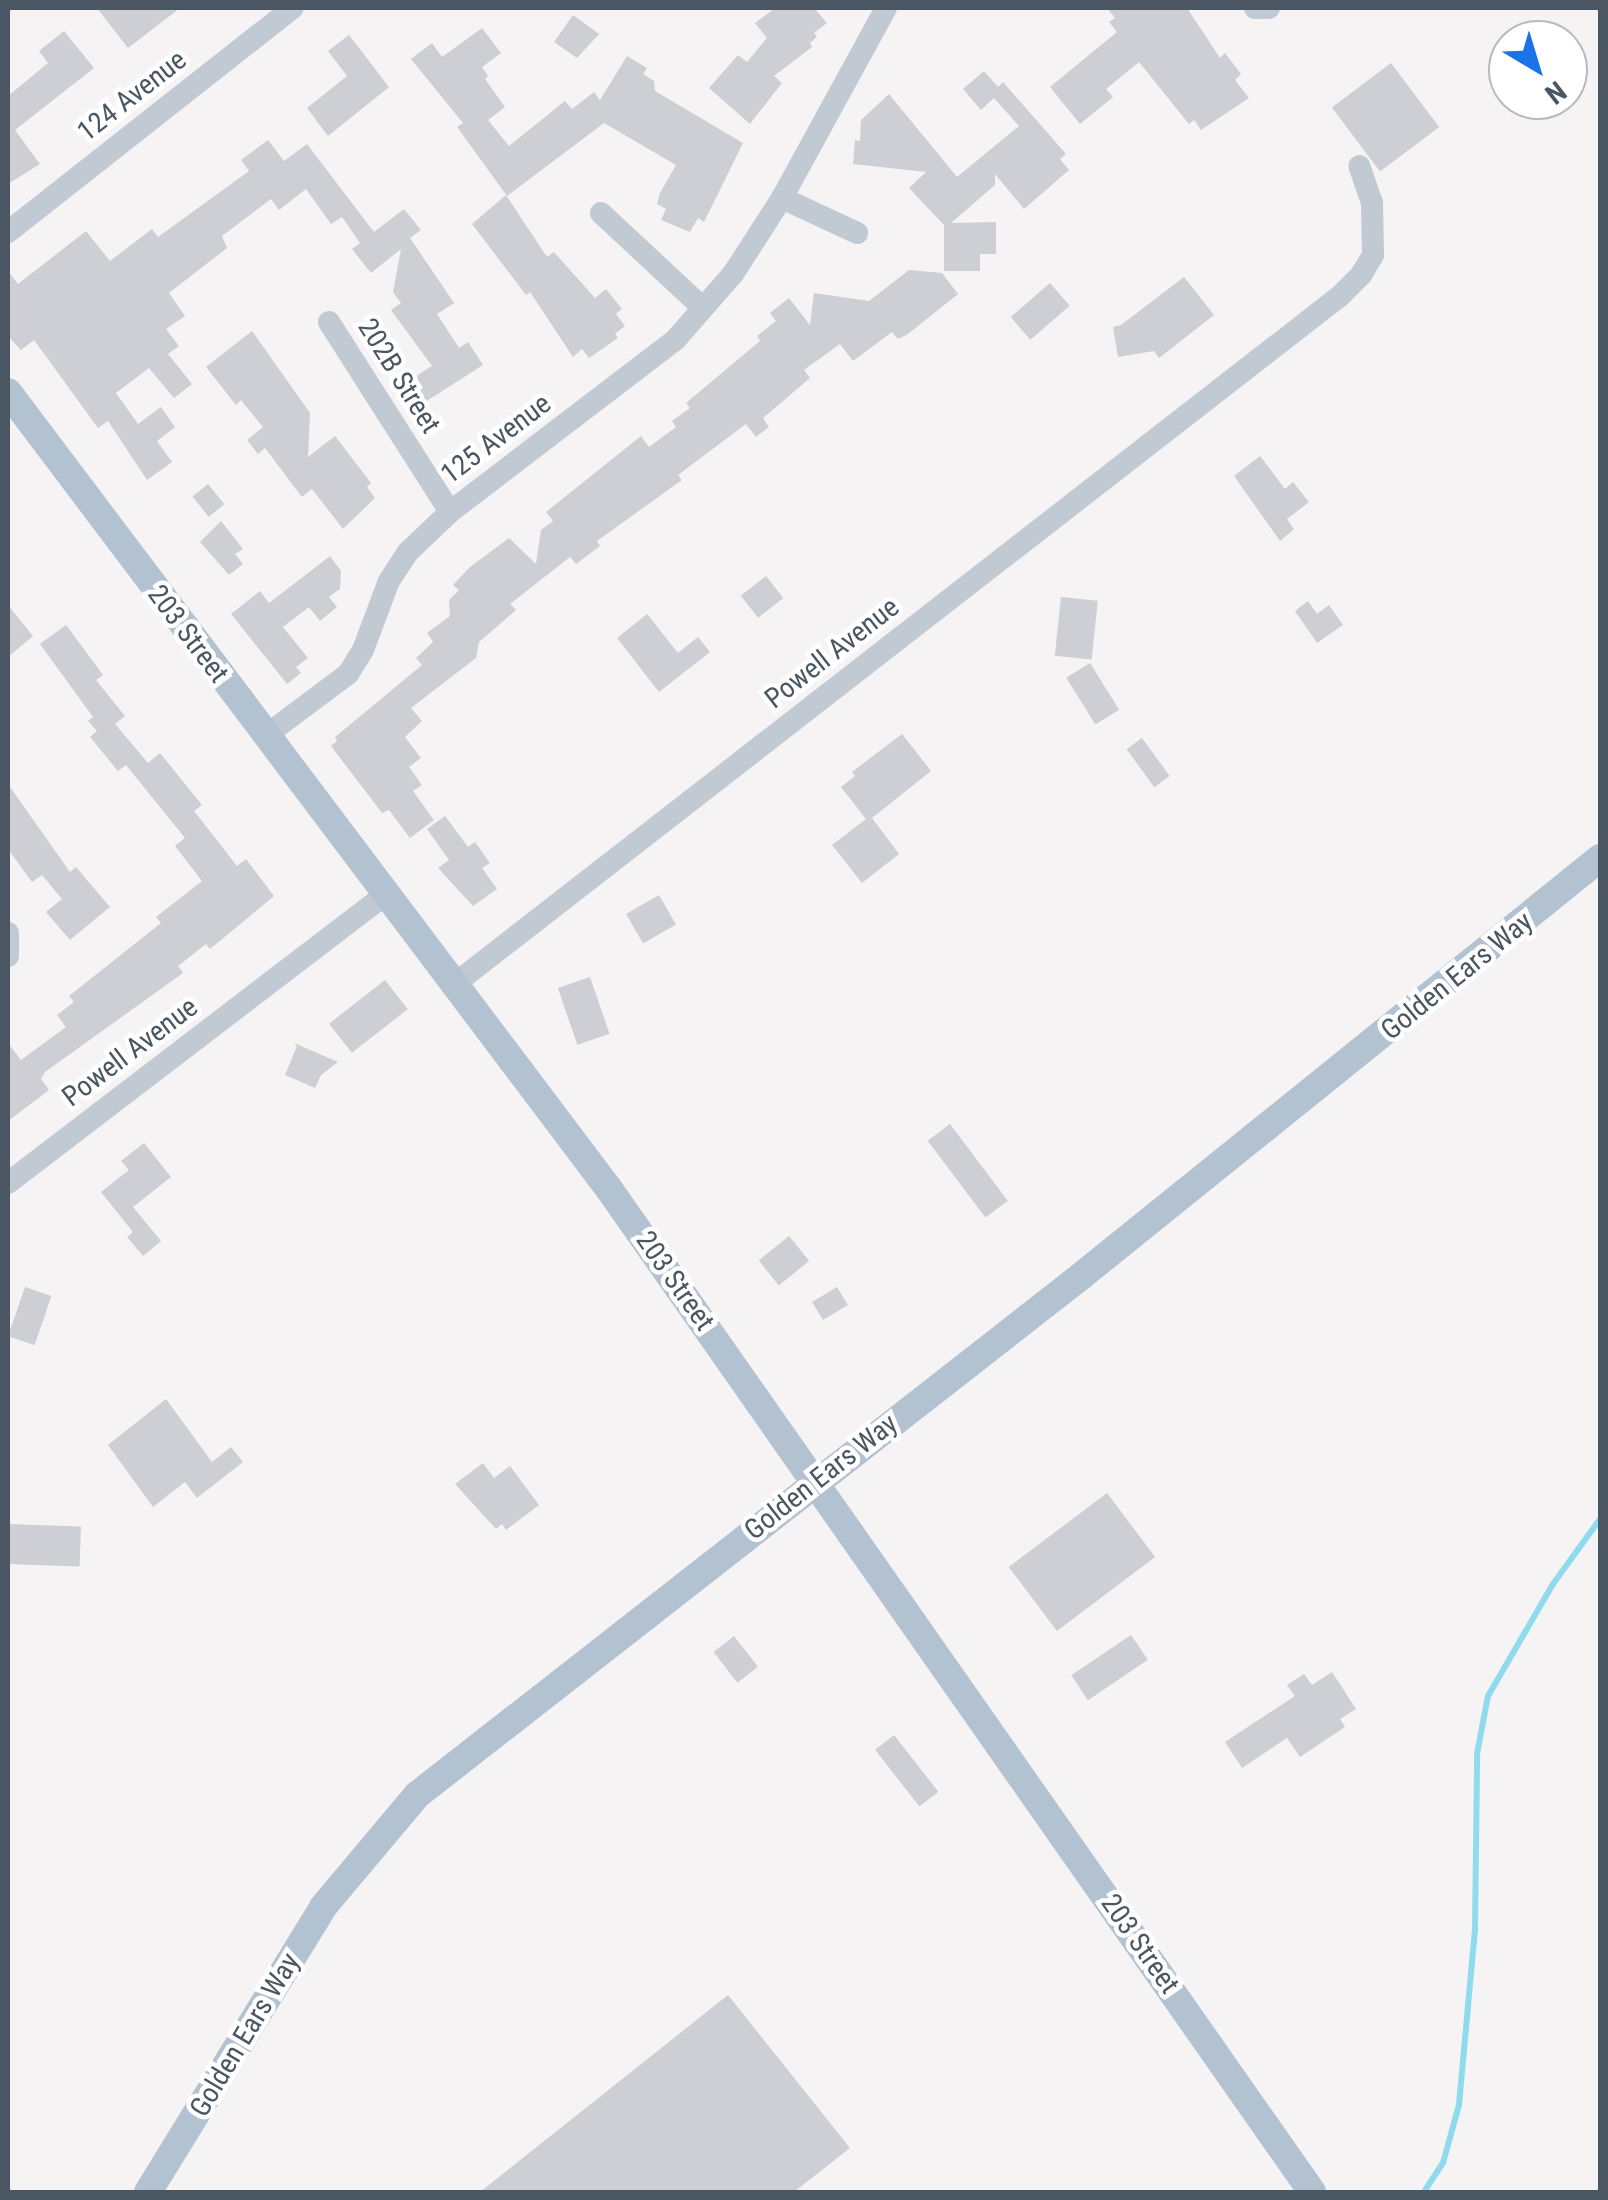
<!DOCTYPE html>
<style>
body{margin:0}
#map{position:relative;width:1608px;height:2200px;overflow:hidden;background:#f5f3f3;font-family:"Roboto Condensed",sans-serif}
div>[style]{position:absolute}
.stream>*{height:6px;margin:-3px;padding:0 3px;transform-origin:3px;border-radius:3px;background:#90daee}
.building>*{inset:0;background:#cdcfd5;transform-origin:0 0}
.minor>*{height:22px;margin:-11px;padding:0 11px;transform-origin:11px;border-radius:11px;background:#c1cad2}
.major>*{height:28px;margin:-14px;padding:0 14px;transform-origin:14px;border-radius:14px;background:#b3c2d1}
span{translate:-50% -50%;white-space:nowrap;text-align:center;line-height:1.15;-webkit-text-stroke:9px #fff;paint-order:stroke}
.street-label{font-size:28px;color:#4a5661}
.frame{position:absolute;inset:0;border:10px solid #4a5661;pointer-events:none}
.north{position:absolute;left:1488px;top:20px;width:100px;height:100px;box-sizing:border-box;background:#fff;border:2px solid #b7bbc0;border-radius:50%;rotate:142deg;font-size:28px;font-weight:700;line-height:40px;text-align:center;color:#4a5661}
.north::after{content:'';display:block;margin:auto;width:35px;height:45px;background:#1a73e8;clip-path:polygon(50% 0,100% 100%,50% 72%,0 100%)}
</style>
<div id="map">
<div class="stream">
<i style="left:1424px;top:2192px;width:35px;rotate:-57deg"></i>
<i style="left:1443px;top:2163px;width:60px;rotate:-74.6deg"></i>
<i style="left:1459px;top:2105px;width:176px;rotate:-84.8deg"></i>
<i style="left:1475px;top:1930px;width:176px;rotate:-89.3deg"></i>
<i style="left:1477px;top:1754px;width:59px;rotate:-79.3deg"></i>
<i style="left:1488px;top:1696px;width:129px;rotate:-59.9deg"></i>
<i style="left:1553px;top:1584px;width:80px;rotate:-54.1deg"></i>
</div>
<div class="building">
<i style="clip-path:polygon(97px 8px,180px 8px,128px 48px)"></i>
<i style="clip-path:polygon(775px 8px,814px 8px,827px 23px,814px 33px,817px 37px,810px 43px,812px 47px,774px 76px,782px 83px,750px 124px,709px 88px,738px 55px,747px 62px,767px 38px,755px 23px)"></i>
<i style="clip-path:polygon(1107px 8px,1187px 8px,1220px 58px,1225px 53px,1241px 74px,1235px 80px,1249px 98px,1201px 130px,1194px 120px,1189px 124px,1139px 62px,1106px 89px,1113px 97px,1080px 124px,1050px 87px,1117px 32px,1109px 22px,1115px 18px)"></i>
<i style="clip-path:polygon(573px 15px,599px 34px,577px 58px,554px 42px)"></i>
<i style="clip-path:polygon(482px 28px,501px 53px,482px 67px,488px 76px,485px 79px,505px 107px,488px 120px,509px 146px,565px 101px,572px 109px,594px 92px,600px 100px,627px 56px,647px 68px,643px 74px,654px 81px,655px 91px,743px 143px,704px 222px,698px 218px,690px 232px,661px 220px,666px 209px,657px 204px,660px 193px,676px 165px,604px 123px,507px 196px,457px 127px,463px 123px,411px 59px,432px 43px,442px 57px)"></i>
<i style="clip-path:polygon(64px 31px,94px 68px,15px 130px,40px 164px,8px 184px,8px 96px,48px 63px,39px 51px)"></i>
<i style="clip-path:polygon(349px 35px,389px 87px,328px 136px,307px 108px,347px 76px,328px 51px)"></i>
<i style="left:1391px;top:63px;width:80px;height:74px;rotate:53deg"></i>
<i style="clip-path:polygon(984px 71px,998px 87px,1003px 82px,1066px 154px,1060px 159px,1069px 170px,1024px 209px,995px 174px,995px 185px,951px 223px,996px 222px,996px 254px,980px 254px,980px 271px,944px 271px,944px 225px,909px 188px,926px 172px,853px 164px,855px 140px,860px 141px,861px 120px,889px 94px,957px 177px,1019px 126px,994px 98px,981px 110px,963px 89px)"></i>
<i style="clip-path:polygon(268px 140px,284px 161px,307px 144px,374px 232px,404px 209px,421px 230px,410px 238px,454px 303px,437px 314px,459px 348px,468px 342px,483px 365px,425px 402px,411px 379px,432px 366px,391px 310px,401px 303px,393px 292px,401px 249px,371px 273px,352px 249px,360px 243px,342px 217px,331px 224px,306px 189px,279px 210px,271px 199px,222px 236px,227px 248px,169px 293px,185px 316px,166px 329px,179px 346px,168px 354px,192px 384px,174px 398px,149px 368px,116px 393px,138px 424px,161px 407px,175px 427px,157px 441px,172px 462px,147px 480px,108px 421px,98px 428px,34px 340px,21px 350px,8px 336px,8px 271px,18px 284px,86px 231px,110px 261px,152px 229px,158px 237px,249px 171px,241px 160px)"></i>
<i style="clip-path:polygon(506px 195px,547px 257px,554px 252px,595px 298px,606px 289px,622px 309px,616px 314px,625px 326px,615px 334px,618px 338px,589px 358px,582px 349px,573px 357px,530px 292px,526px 295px,472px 224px)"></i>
<i style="clip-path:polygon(909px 270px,942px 273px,958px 294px,908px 334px,898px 339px,892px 332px,853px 361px,840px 344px,804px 370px,810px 378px,763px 418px,769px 427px,756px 437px,746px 424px,678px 475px,682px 480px,597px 541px,600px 546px,576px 564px,570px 557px,510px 604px,516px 610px,479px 642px,476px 658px,411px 708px,422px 721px,405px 737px,421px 758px,409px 767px,422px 785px,413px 791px,434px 820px,410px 838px,389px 810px,382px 813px,331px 746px,337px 741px,335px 737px,422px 665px,416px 658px,433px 642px,427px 633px,450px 616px,449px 600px,459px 590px,453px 585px,470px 567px,509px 538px,536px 564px,541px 530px,553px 521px,546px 512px,641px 436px,649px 447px,676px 427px,672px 421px,690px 408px,686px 403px,760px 341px,757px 336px,776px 321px,770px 313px,789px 298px,810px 325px,814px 293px,869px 301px)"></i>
<i style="clip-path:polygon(1184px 277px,1214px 315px,1159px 358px,1154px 351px,1118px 357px,1113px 327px,1121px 325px)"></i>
<i style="left:1050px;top:283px;width:30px;height:52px;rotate:49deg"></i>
<i style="clip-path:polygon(252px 331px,310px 413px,308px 457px,335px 436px,371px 483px,367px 487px,375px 498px,343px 529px,312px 489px,302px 497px,265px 448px,258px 454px,247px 440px,263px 427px,241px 400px,236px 405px,206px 367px)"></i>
<i style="clip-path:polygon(1260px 456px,1285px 489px,1293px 482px,1309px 502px,1287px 519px,1294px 529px,1280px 541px,1234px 476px)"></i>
<i style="left:208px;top:484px;width:26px;height:20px;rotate:51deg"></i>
<i style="clip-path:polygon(221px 521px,243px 549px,235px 554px,243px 564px,229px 575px,200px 542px)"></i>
<i style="clip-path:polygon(330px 556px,341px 571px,340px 589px,329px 597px,337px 607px,320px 621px,309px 607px,283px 627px,308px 658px,296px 667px,301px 673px,287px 684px,231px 614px,260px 591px,269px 603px)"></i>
<i style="left:766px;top:576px;width:28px;height:32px;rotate:52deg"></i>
<i style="left:1061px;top:597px;width:37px;height:59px;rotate:6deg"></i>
<i style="clip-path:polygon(1308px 601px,1317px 614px,1329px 605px,1343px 625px,1317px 643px,1295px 611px)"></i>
<i style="clip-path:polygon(8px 605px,33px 636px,8px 657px)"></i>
<i style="clip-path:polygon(647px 614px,678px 653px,698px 637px,710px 652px,659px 692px,617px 638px)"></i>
<i style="clip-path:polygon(66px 625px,103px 675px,96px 680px,125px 716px,115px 724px,148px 763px,160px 753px,202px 805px,194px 811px,237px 866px,246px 859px,274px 896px,210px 949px,206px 944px,178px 966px,183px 973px,45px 1072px,41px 1079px,49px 1090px,8px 1121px,8px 1043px,21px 1060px,66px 1027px,57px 1015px,74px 1002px,69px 996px,161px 923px,156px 917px,202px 881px,175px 846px,185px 838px,126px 765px,118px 771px,90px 737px,97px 731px,88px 721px,93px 717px,40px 644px)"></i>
<i style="left:1090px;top:663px;width:55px;height:28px;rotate:58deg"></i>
<i style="clip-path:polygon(902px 734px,931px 771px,872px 818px,899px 854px,862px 883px,832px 845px,866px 819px,841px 787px,855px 776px,852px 772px)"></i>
<i style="left:1142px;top:738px;width:47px;height:19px;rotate:54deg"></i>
<i style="clip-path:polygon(8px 784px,70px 872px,76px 867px,110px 907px,70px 940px,46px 912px,62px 899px,42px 875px,32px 882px,8px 849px)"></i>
<i style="clip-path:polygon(445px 816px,468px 847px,475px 842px,490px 863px,482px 868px,497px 889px,473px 906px,438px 868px,449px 860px,427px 829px)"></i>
<i style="left:659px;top:895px;width:34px;height:38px;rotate:60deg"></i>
<i style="left:590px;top:977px;width:60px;height:34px;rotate:71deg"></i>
<i style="left:385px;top:980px;width:37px;height:71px;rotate:52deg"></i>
<i style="clip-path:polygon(294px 1043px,338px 1062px,321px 1075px,315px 1088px,285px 1075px,297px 1046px)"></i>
<i style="left:950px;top:1124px;width:96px;height:28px;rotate:53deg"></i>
<i style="clip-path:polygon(144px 1143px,171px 1177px,133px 1207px,161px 1241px,143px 1256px,127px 1237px,133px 1232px,101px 1192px,129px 1170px,121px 1161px)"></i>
<i style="left:789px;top:1236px;width:32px;height:39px;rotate:51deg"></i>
<i style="left:25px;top:1287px;width:28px;height:52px;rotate:19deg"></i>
<i style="left:837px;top:1287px;width:21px;height:29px;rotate:59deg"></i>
<i style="clip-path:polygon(166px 1399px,212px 1462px,231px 1447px,243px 1462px,197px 1498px,185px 1482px,153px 1507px,108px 1445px)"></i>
<i style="clip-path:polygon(483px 1463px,494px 1478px,510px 1466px,539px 1505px,506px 1530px,502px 1524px,496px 1529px,455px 1484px)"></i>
<i style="left:1107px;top:1493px;width:80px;height:123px;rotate:53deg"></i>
<i style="left:8px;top:1524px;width:73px;height:40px;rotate:2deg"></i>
<i style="left:1131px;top:1635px;width:30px;height:72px;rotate:56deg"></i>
<i style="left:734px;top:1636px;width:39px;height:26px;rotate:52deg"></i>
<i style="clip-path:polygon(1332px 1672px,1356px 1709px,1340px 1719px,1345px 1727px,1300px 1757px,1287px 1738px,1242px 1768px,1225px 1742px,1295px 1696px,1287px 1685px,1304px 1674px,1312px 1685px)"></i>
<i style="left:894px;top:1735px;width:72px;height:24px;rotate:52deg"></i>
<i style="clip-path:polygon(728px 1995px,850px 2148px,794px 2192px,480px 2192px)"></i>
</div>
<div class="minor">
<i style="left:1255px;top:8px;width:14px"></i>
<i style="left:782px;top:198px;width:83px;rotate:25deg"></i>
<i style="left:601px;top:213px;width:139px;rotate:43deg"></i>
<i style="left:8px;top:232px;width:362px;rotate:-38.2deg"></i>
<i style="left:329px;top:322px;width:225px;rotate:57.5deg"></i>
<i style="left:265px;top:736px;width:104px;rotate:-36.8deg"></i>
<i style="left:348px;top:674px;width:28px;rotate:-58deg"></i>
<i style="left:363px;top:650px;width:74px;rotate:-69.4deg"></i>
<i style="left:389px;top:581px;width:35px;rotate:-57deg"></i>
<i style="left:408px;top:552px;width:58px;rotate:-43.6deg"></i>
<i style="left:450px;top:512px;width:285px;rotate:-37.4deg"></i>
<i style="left:676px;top:339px;width:86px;rotate:-48.8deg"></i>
<i style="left:733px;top:274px;width:90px;rotate:-57.2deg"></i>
<i style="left:782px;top:198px;width:217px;rotate:-61.3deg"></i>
<i style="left:8px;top:933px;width:23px;rotate:90deg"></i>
<i style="left:452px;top:986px;width:1125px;rotate:-37.85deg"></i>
<i style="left:1340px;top:296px;width:30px;rotate:-45deg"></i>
<i style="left:1361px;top:275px;width:23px;rotate:-59deg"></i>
<i style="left:1373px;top:255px;width:52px;rotate:-91.1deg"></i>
<i style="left:1372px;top:203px;width:39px;rotate:-109deg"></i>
<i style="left:8px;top:1183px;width:473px;rotate:-37.4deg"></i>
</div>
<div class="major">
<i style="left:8px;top:392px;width:998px;rotate:52.98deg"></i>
<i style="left:609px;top:1189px;width:1225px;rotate:54.97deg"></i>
<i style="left:148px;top:2192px;width:334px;rotate:-58.4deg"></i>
<i style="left:323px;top:1907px;width:146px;rotate:-50deg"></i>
<i style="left:417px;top:1795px;width:841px;rotate:-38deg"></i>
<i style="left:1080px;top:1277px;width:668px;rotate:-38.86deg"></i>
</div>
<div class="street-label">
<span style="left:132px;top:96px;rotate:-38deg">124 Avenue</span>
<span style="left:399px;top:376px;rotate:58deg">202B Street</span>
<span style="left:496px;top:439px;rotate:-37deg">125 Avenue</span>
<span style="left:188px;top:634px;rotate:53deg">203 Street</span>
<span style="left:832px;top:653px;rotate:-38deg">Powell Avenue</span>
<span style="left:1457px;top:976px;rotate:-39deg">Golden Ears Way</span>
<span style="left:130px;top:1052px;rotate:-37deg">Powell Avenue</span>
<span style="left:675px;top:1281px;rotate:55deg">203 Street</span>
<span style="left:821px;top:1477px;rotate:-38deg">Golden Ears Way</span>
<span style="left:1140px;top:1944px;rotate:55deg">203 Street</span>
<span style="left:245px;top:2035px;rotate:-59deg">Golden Ears Way</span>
</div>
<div class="frame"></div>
<div class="north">N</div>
</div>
